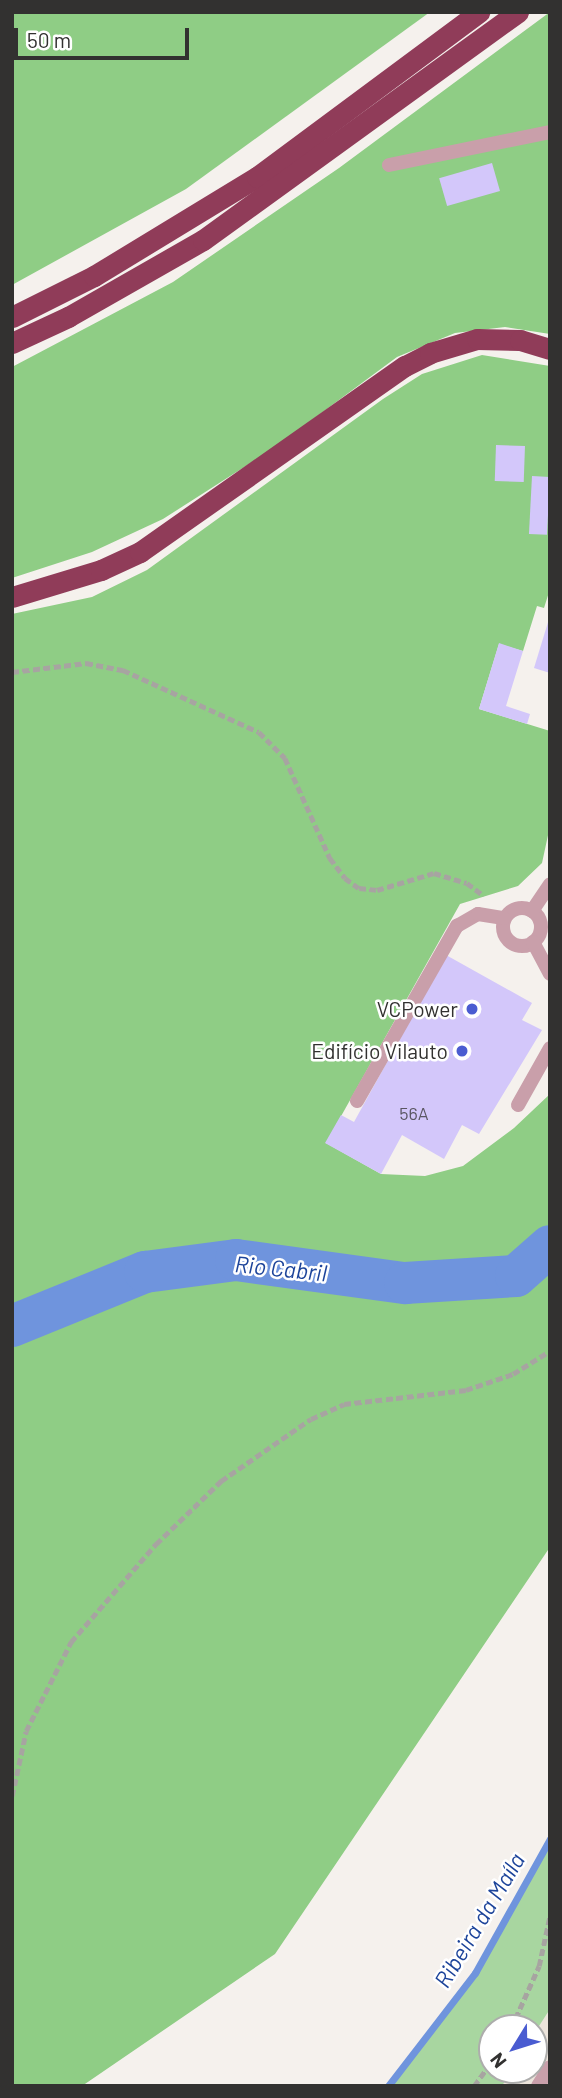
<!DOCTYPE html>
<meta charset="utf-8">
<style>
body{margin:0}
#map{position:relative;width:562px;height:2098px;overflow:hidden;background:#f5f1ed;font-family:Barlow,sans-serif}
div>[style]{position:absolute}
.built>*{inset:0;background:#ece4db}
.green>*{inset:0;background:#a8d6a0}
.forest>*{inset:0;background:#8fcd85}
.stream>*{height:7px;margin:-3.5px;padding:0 3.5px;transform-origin:3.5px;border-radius:3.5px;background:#6f94dd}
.river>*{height:42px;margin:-21px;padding:0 21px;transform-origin:21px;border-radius:21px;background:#6f94dd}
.building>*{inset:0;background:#d3c7fa;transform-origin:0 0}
.path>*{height:4.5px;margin-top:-2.25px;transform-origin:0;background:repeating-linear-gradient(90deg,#a7a4a1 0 7px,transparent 0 10.5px)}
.lane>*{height:14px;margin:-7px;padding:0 7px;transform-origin:7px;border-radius:7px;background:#c99faa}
.lane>.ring{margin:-7px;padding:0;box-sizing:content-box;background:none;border:14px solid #c99faa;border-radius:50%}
.highway>*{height:21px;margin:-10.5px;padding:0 10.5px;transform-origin:10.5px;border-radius:10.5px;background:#903c59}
.dots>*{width:19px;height:19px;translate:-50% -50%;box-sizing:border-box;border:4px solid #fff;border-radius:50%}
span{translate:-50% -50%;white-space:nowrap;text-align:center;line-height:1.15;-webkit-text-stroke:5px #fff;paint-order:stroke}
.number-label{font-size:18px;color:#5a5662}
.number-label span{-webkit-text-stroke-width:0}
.poi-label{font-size:21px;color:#323130}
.right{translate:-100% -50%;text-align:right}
.water-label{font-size:23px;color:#1d449a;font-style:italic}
.frame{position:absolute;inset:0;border:14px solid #323130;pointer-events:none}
.north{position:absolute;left:478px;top:2014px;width:70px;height:70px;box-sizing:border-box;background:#fff;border:2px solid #adadac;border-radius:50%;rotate:232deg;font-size:19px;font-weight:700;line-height:28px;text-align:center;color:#323130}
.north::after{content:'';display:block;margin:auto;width:24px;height:32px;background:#4a5cd1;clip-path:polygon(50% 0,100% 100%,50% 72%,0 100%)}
.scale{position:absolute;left:14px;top:28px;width:175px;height:32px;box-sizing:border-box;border:4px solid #323130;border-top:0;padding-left:9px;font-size:21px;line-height:24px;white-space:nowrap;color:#323130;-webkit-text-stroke:5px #fff;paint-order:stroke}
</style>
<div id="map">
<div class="built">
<i style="clip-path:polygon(550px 2009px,550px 2086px,502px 2086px,512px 2070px,534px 2070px,534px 2034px)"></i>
</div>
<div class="green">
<i style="clip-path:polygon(550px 1839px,550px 2009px,534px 2034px,534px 2028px,492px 2028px,492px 2070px,512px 2070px,502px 2086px,388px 2086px,475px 1973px)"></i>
</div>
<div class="forest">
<i style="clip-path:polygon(12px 12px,430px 12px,186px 189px,12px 285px)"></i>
<i style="clip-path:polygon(550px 12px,550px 334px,505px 327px,455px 333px,397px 357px,274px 448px,163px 519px,92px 552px,12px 578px,12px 367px,173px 282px,339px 168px)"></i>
<i style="clip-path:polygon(482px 355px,550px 366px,550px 589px,544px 608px,537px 606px,523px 651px,499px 644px,479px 709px,550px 731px,550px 826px,542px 863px,518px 886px,460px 904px,326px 1143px,381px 1174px,425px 1176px,463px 1166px,514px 1128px,550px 1094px,550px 1547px,275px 1954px,82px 2086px,12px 2086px,12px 614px,92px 597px,147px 570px,383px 399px,422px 374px)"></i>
</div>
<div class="stream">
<i style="left:388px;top:2086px;width:143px;rotate:-52.4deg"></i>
<i style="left:475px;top:1973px;width:154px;rotate:-60.8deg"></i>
</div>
<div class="river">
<i style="left:12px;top:1326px;width:144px;rotate:-22.1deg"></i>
<i style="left:145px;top:1272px;width:92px;rotate:-7.5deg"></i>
<i style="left:236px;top:1260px;width:171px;rotate:7.8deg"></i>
<i style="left:405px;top:1283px;width:111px;rotate:-3.6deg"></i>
<i style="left:516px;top:1276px;width:45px;rotate:-41.4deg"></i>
</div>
<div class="building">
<i style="left:492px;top:163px;width:29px;height:55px;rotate:74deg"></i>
<i style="left:496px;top:445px;width:29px;height:36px;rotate:2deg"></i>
<i style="left:532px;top:476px;width:18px;height:58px;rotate:3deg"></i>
<i style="clip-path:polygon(549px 619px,550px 619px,550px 673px,534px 668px)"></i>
<i style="clip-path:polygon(499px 643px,523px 651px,506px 706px,530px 714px,527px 724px,479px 709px)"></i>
<i style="clip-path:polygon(446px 955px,532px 1003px,522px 1020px,542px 1030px,479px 1134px,462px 1125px,444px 1159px,402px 1135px,381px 1174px,325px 1143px,341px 1115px,354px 1122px)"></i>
</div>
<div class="path">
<i style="left:12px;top:672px;width:75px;rotate:-6.9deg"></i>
<i style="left:86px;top:663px;width:38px;rotate:11deg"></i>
<i style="left:123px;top:670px;width:149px;rotate:24.5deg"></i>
<i style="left:259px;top:732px;width:37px;rotate:45deg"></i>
<i style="left:285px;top:758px;width:110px;rotate:65.8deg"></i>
<i style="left:330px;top:858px;width:25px;rotate:53deg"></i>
<i style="left:345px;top:878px;width:17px;rotate:36deg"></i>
<i style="left:359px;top:888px;width:18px;rotate:6deg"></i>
<i style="left:377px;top:890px;width:59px;rotate:-16.6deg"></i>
<i style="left:434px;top:873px;width:34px;rotate:17deg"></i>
<i style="left:467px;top:883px;width:21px;rotate:37deg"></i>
<i style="left:12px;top:1796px;width:66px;rotate:-77.8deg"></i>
<i style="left:26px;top:1731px;width:100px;rotate:-63.2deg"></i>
<i style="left:71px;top:1642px;width:130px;rotate:-49.1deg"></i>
<i style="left:156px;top:1544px;width:91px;rotate:-44.1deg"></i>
<i style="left:221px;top:1481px;width:109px;rotate:-34.6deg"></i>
<i style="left:311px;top:1419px;width:36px;rotate:-24deg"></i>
<i style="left:344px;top:1404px;width:123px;rotate:-6.5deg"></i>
<i style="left:466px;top:1390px;width:50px;rotate:-18.8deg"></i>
<i style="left:513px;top:1374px;width:44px;rotate:-31.9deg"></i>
<i style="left:511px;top:2028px;width:68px;rotate:-65.7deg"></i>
<i style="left:539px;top:1966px;width:52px;rotate:-77.8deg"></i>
<i style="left:474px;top:2086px;width:31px;rotate:-54deg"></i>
</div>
<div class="lane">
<i style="left:389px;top:165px;width:164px;rotate:-11.6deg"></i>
<i class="ring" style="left:503px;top:908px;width:24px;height:24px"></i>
<i style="left:532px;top:911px;width:32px;rotate:-56deg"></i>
<i style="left:533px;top:942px;width:36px;rotate:62deg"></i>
<i style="left:357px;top:1101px;width:202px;rotate:-60.3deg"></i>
<i style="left:457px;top:926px;width:24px;rotate:-30deg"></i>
<i style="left:478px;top:914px;width:26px;rotate:9deg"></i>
<i style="left:518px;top:1105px;width:65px;rotate:-60.7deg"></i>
<i style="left:538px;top:2086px;width:22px;rotate:-58deg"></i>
</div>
<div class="highway">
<i style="left:12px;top:317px;width:92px;rotate:-26.6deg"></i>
<i style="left:94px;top:276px;width:191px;rotate:-31.3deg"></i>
<i style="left:257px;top:177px;width:277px;rotate:-36.6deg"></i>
<i style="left:12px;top:343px;width:62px;rotate:-24.9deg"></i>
<i style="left:68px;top:317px;width:155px;rotate:-29.7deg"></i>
<i style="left:203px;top:240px;width:389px;rotate:-35.9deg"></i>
<i style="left:12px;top:597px;width:93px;rotate:-16.9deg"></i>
<i style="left:101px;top:570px;width:43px;rotate:-24.8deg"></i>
<i style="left:140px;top:552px;width:324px;rotate:-35.1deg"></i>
<i style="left:405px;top:366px;width:28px;rotate:-27deg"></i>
<i style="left:430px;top:353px;width:49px;rotate:-16.6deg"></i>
<i style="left:477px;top:339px;width:43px;rotate:1.3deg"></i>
<i style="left:520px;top:340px;width:31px;rotate:17deg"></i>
</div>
<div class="dots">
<i style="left:472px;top:1009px;background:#4a5cd1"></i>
<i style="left:462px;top:1051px;background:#4a5cd1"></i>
</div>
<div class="number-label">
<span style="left:414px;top:1113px">56A</span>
</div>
<div class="poi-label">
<span class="right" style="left:458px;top:1009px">VCPower</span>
<span class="right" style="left:448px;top:1051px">Edifício Vilauto</span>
</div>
<div class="water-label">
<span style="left:281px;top:1268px;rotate:6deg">Rio Cabril</span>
<span style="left:479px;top:1920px;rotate:-59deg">Ribeira da Maíla</span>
</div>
<div class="frame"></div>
<div class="north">N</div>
<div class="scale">50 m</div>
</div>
